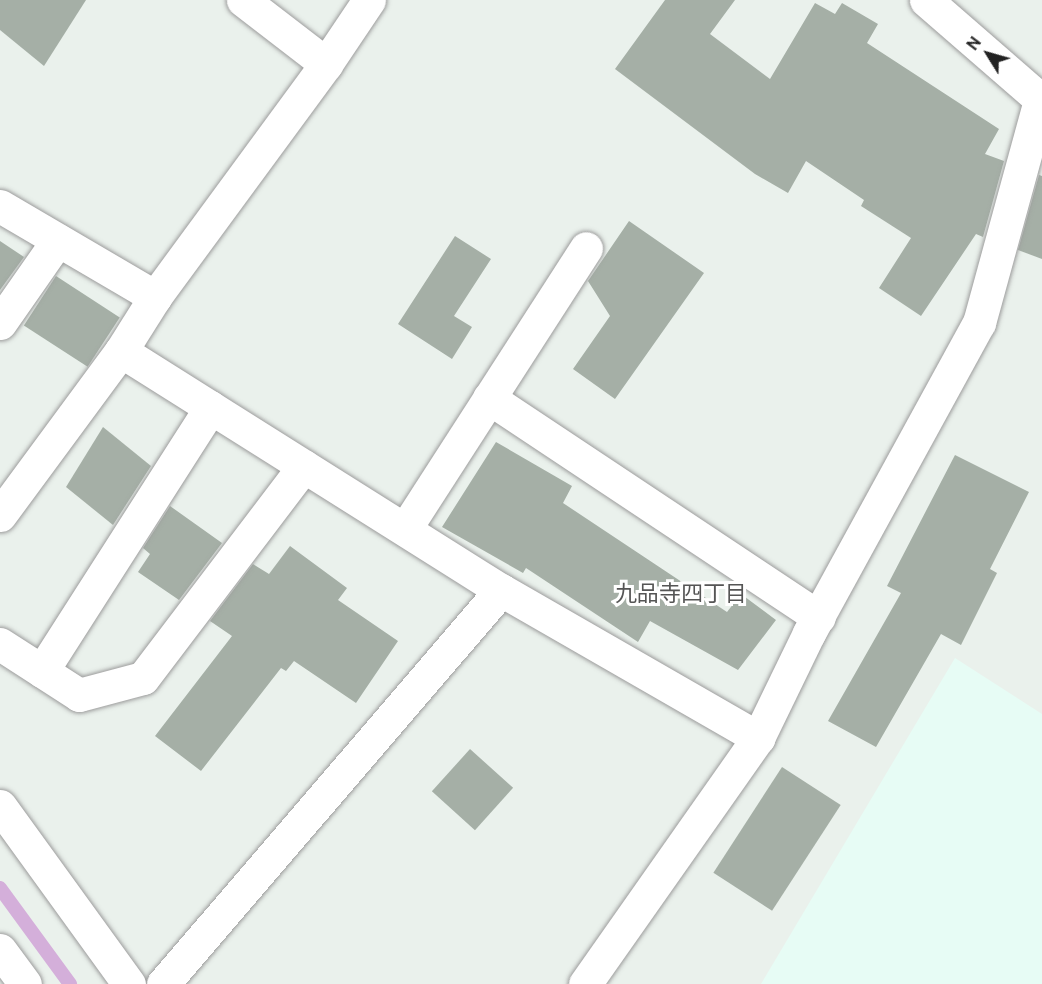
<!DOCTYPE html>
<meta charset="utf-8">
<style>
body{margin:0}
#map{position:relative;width:1042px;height:984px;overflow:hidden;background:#eaf1ec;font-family:Ubuntu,"Noto Sans JP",sans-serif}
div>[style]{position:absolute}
.education>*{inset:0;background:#e7fcf5}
.stream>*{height:14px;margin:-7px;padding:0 7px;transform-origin:7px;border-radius:7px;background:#d4afda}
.building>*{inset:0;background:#a5afa6;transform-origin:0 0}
.roads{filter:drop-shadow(0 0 2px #9c9c9c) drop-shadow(0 0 2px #9c9c9c)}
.minor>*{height:33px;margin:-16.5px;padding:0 16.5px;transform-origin:16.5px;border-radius:16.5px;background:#fff}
span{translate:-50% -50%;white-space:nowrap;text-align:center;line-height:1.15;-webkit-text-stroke:6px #fff;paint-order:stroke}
.neighbourhood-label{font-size:22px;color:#555}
.north{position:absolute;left:958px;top:24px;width:60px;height:60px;-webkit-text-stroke:4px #fff;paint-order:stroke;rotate:307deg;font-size:16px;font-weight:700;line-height:24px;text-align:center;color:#222}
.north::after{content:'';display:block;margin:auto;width:21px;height:27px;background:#222;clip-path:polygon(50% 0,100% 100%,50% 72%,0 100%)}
</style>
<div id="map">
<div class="education">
<i style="clip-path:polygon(955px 658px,1042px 714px,1042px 984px,761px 984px)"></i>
</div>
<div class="stream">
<i style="left:0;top:888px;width:119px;rotate:53.9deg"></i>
</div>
<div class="building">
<i style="clip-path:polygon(0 0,86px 0,44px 66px,0 30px)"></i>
<i style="clip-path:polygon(665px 0,735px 0,710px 34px,770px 79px,815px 3px,835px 14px,842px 3px,878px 24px,867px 43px,999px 129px,985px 154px,1004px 161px,983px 237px,976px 234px,921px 316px,879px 288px,911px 238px,861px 206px,864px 200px,806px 161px,788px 193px,755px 174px,615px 69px)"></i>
<i style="clip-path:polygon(1039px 175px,1042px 176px,1042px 259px,1018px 250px)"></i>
<i style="clip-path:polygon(629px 221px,704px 273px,615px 399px,573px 369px,610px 316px,588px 281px)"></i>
<i style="clip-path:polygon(455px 236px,491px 259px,454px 316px,472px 327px,452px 359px,398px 324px)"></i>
<i style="clip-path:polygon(0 241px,24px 257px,0 290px)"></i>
<i style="left:56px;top:276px;width:76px;height:59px;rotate:33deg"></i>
<i style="clip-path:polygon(103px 427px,151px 466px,113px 525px,66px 487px)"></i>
<i style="clip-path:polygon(496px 442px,572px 486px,563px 503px,727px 612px,741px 594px,776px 620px,738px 670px,650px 621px,638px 642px,526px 568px,523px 573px,442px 527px)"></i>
<i style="clip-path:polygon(955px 455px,1029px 492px,990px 569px,997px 573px,961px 645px,941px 634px,876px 747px,828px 721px,901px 593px,887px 586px)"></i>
<i style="clip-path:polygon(170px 506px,222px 543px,179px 600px,138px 572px,150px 554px,143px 548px)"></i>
<i style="clip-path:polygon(290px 546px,347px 588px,338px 600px,398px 641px,356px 703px,294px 661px,286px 671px,281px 668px,201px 771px,155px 736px,232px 636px,210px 621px,253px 564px,269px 574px)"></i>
<i style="left:470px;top:749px;width:58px;height:57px;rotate:42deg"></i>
<i style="left:782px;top:767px;width:70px;height:126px;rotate:33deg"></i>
</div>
<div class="roads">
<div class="minor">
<i style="left:243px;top:0;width:105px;rotate:37.6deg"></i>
<i style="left:926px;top:0;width:154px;rotate:41deg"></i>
<i style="left:0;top:206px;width:180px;rotate:30.4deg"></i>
<i style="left:0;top:323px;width:101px;rotate:-55.1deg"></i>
<i style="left:121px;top:351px;width:449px;rotate:32.2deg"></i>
<i style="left:501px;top:590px;width:297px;rotate:29.9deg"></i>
<i style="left:489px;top:398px;width:396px;rotate:33.6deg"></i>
<i style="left:0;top:515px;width:204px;rotate:-53.6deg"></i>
<i style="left:121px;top:351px;width:64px;rotate:-57.8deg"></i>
<i style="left:155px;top:297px;width:289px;rotate:-53.7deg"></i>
<i style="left:326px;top:64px;width:77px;rotate:-56.1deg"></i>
<i style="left:405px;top:529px;width:334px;rotate:-57.2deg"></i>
<i style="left:0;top:644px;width:94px;rotate:32.8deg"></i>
<i style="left:79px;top:695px;width:66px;rotate:-14.9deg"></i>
<i style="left:143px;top:678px;width:266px;rotate:-52.8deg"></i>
<i style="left:42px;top:671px;width:313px;rotate:-57.4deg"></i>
<i style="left:0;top:806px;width:220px;rotate:54.1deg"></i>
<i style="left:0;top:950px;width:42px;rotate:53.7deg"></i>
<i style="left:163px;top:984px;width:519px;rotate:-49.37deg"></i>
<i style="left:585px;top:984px;width:301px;rotate:-54.9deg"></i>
<i style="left:758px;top:738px;width:117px;rotate:-64.1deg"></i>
<i style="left:809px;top:633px;width:354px;rotate:-61.3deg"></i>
<i style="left:979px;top:323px;width:231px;rotate:-74.7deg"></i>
</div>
</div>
<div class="neighbourhood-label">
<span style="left:681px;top:593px">九品寺四丁目</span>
</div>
<div class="north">N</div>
</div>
